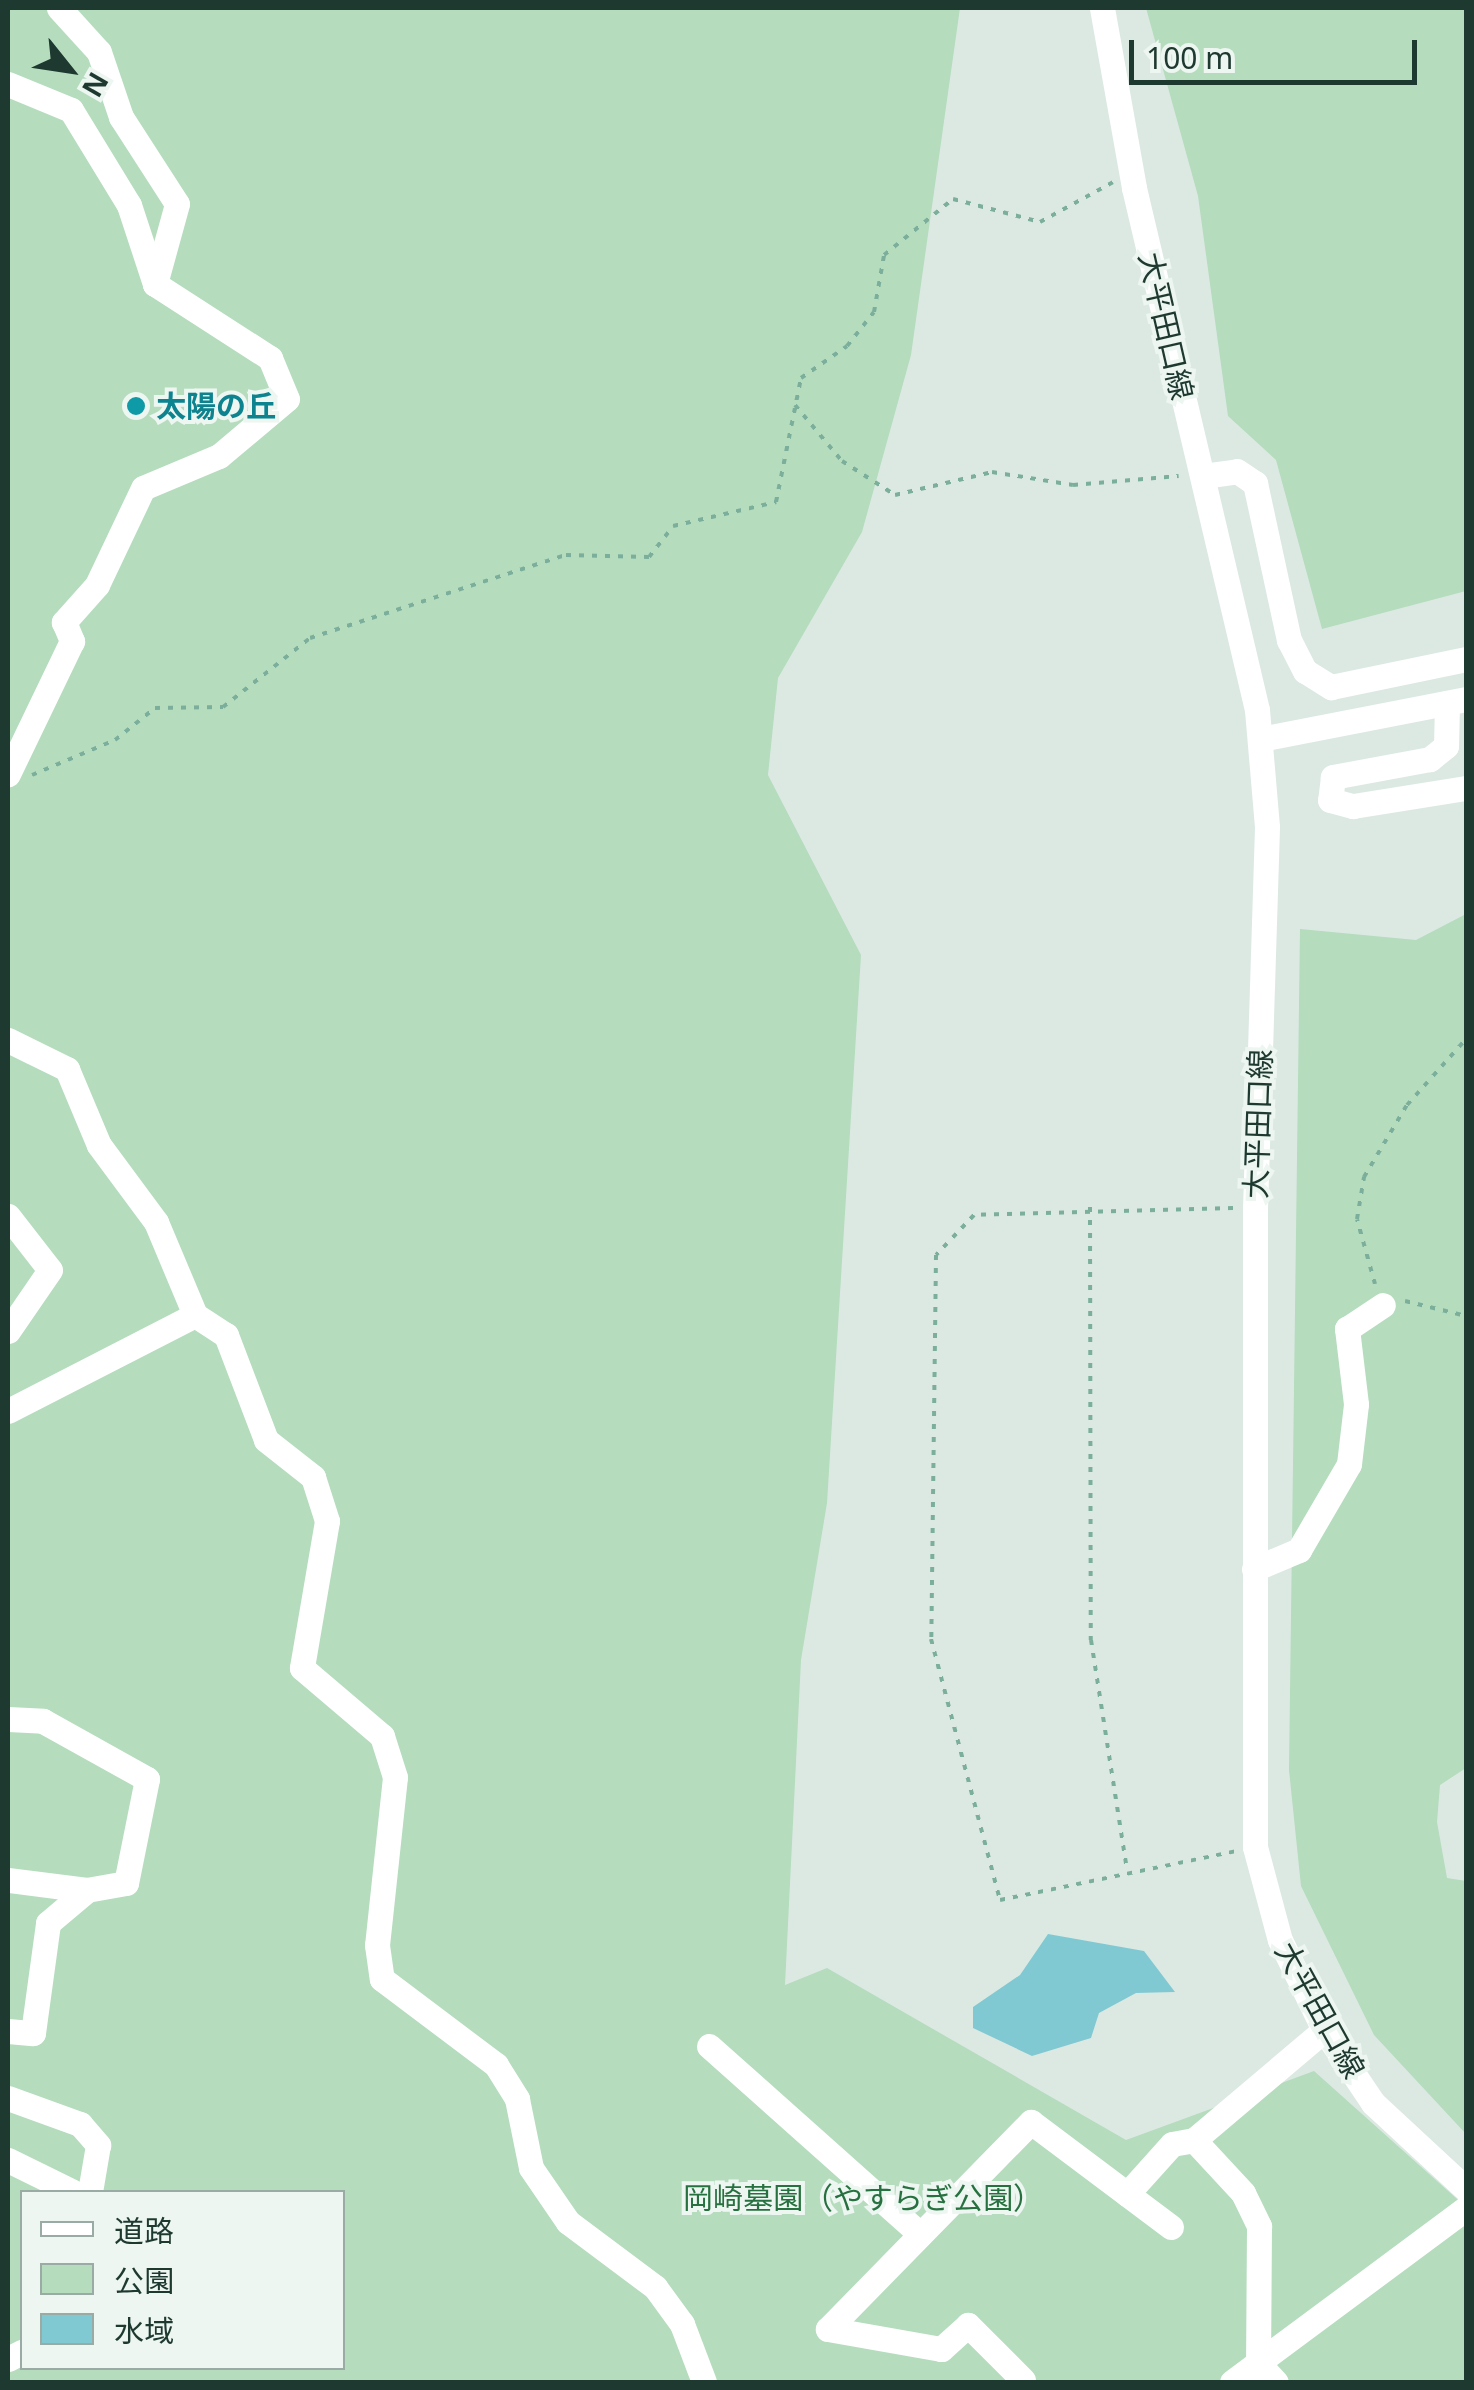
<!DOCTYPE html>
<meta charset="utf-8">
<style>
body{margin:0}
#map{position:relative;width:1474px;height:2390px;overflow:hidden;background:#dce9e3;font-family:"Noto Sans","Noto Sans JP",sans-serif}
div>[style]{position:absolute}
.green>*{inset:0;background:#b4dcbd}
.water>*{inset:0;background:#81c9d2}
.path>*{height:4px;margin-top:-2px;transform-origin:0;background:repeating-linear-gradient(90deg,#7baf9c 0 5px,transparent 0 13px)}
.minor>*{height:25px;margin:-12.5px;padding:0 12.5px;transform-origin:12.5px;border-radius:12.5px;background:#fff}
.dots>*{width:28px;height:28px;translate:-50% -50%;box-sizing:border-box;border:5px solid #edf6f1;border-radius:50%}
span{translate:-50% -50%;white-space:nowrap;text-align:center;line-height:1.15;-webkit-text-stroke:8px #edf6f1;paint-order:stroke}
.street-label{font-size:30px;color:#1e3930}
.culture-label{font-size:30px;color:#0d838f;font-weight:700}
.left{translate:0 -50%;text-align:left}
.park-label{font-size:30px;color:#277140}
.frame{position:absolute;inset:0;border:10px solid #1e3930;pointer-events:none}
.legend{position:absolute;left:20px;top:2190px;width:325px;height:180px;box-sizing:border-box;background:#edf6f1;border:2px solid #9aaaa4;margin:0;padding:12px 18px;list-style:none;font-size:30px;color:#1e3930}
.legend li{display:flex;align-items:center;gap:20px;height:50px}
.legend b{width:50px;border:2px solid #9aaaa4}
.north{position:absolute;left:20px;top:20px;width:100px;height:100px;-webkit-text-stroke:8px #edf6f1;paint-order:stroke;rotate:120deg;font-size:28px;font-weight:700;line-height:40px;text-align:center;color:#1e3930}
.north::after{content:'';display:block;margin:auto;width:35px;height:45px;background:#1e3930;clip-path:polygon(50% 0,100% 100%,50% 72%,0 100%)}
.scale{position:absolute;left:1129px;top:40px;width:288px;height:45px;box-sizing:border-box;border:5px solid #1e3930;border-top:0;padding-left:12px;font-size:30px;line-height:35px;white-space:nowrap;color:#1e3930;-webkit-text-stroke:8px #edf6f1;paint-order:stroke}
</style>
<div id="map">
<div class="green">
<i style="clip-path:polygon(evenodd,8px 8px,960px 8px,911px 355px,862px 532px,778px 678px,768px 775px,861px 955px,827px 1503px,801px 1660px,785px 1985px,827px 1968px,1126px 2140px,1314px 2071px,1466px 2207px,1466px 2382px,8px 2382px,8px 8px,22px 2192px,342px 2192px,342px 2368px,22px 2368px,22px 2192px)"></i>
<i style="clip-path:polygon(1146px 8px,1466px 8px,1466px 591px,1322px 629px,1276px 460px,1228px 416px,1198px 196px)"></i>
<i style="clip-path:polygon(1466px 914px,1466px 1768px,1440px 1785px,1437px 1822px,1447px 1878px,1466px 1881px,1466px 2134px,1374px 2035px,1301px 1886px,1289px 1770px,1300px 929px,1416px 940px)"></i>
</div>
<div class="water">
<i style="clip-path:polygon(1048px 1934px,1144px 1951px,1175px 1992px,1136px 1993px,1099px 2013px,1091px 2038px,1032px 2056px,973px 2028px,973px 2007px,1020px 1975px)"></i>
</div>
<div class="path">
<i style="left:795px;top:405px;width:73px;rotate:50deg"></i>
<i style="left:842px;top:461px;width:63px;rotate:32.7deg"></i>
<i style="left:895px;top:495px;width:100px;rotate:-13.3deg"></i>
<i style="left:992px;top:472px;width:82px;rotate:9.1deg"></i>
<i style="left:1073px;top:485px;width:106px;rotate:-4.9deg"></i>
<i style="left:32px;top:775px;width:90px;rotate:-22.9deg"></i>
<i style="left:115px;top:740px;width:51px;rotate:-38.7deg"></i>
<i style="left:155px;top:708px;width:68px;rotate:-0.8deg"></i>
<i style="left:223px;top:707px;width:111px;rotate:-38.4deg"></i>
<i style="left:310px;top:638px;width:269px;rotate:-18deg"></i>
<i style="left:566px;top:555px;width:83px;rotate:1.4deg"></i>
<i style="left:649px;top:557px;width:39px;rotate:-52deg"></i>
<i style="left:673px;top:526px;width:106px;rotate:-13.1deg"></i>
<i style="left:776px;top:502px;width:126px;rotate:-78.6deg"></i>
<i style="left:801px;top:378px;width:56px;rotate:-34.8deg"></i>
<i style="left:847px;top:346px;width:43px;rotate:-51.5deg"></i>
<i style="left:874px;top:312px;width:58px;rotate:-80deg"></i>
<i style="left:884px;top:255px;width:89px;rotate:-39.1deg"></i>
<i style="left:953px;top:199px;width:90px;rotate:14.8deg"></i>
<i style="left:1040px;top:222px;width:83px;rotate:-28.7deg"></i>
<i style="left:1090px;top:1207px;width:433px;rotate:89.9deg"></i>
<i style="left:1091px;top:1640px;width:233px;rotate:81.1deg"></i>
<i style="left:1233px;top:1208px;width:259px;rotate:178.5deg"></i>
<i style="left:974px;top:1215px;width:55px;rotate:133.5deg"></i>
<i style="left:936px;top:1255px;width:384px;rotate:90.7deg"></i>
<i style="left:931px;top:1639px;width:270px;rotate:75.2deg"></i>
<i style="left:1000px;top:1900px;width:241px;rotate:-11.7deg"></i>
<i style="left:1375px;top:1284px;width:67px;rotate:-105.5deg"></i>
<i style="left:1357px;top:1219px;width:43px;rotate:-80.5deg"></i>
<i style="left:1364px;top:1177px;width:84px;rotate:-59.2deg"></i>
<i style="left:1407px;top:1105px;width:89px;rotate:-48.2deg"></i>
<i style="left:1405px;top:1301px;width:63px;rotate:13.8deg"></i>
</div>
<div class="minor">
<i style="left:59px;top:8px;width:59px;rotate:47.7deg"></i>
<i style="left:99px;top:52px;width:69px;rotate:71.3deg"></i>
<i style="left:121px;top:117px;width:103px;rotate:57.2deg"></i>
<i style="left:177px;top:204px;width:83px;rotate:105.4deg"></i>
<i style="left:1102px;top:8px;width:183px;rotate:79.9deg"></i>
<i style="left:1134px;top:188px;width:536px;rotate:76.74deg"></i>
<i style="left:1257px;top:710px;width:117px;rotate:85.1deg"></i>
<i style="left:1267px;top:827px;width:381px;rotate:91.8deg"></i>
<i style="left:1255px;top:1208px;width:639px;rotate:90deg"></i>
<i style="left:1255px;top:1847px;width:96px;rotate:75deg"></i>
<i style="left:1280px;top:1940px;width:100px;rotate:63.9deg"></i>
<i style="left:1324px;top:2030px;width:88px;rotate:56.1deg"></i>
<i style="left:1373px;top:2103px;width:127px;rotate:42.8deg"></i>
<i style="left:8px;top:84px;width:68px;rotate:22.4deg"></i>
<i style="left:71px;top:110px;width:111px;rotate:58.6deg"></i>
<i style="left:129px;top:205px;width:83px;rotate:71.8deg"></i>
<i style="left:155px;top:284px;width:137px;rotate:32.8deg"></i>
<i style="left:270px;top:358px;width:44px;rotate:67.5deg"></i>
<i style="left:287px;top:399px;width:89px;rotate:140deg"></i>
<i style="left:219px;top:456px;width:82px;rotate:157.2deg"></i>
<i style="left:143px;top:488px;width:107px;rotate:115.4deg"></i>
<i style="left:97px;top:585px;width:50px;rotate:131.7deg"></i>
<i style="left:64px;top:622px;width:21px;rotate:67deg"></i>
<i style="left:72px;top:641px;width:148px;rotate:115.7deg"></i>
<i style="left:1203px;top:476px;width:34px;rotate:-8deg"></i>
<i style="left:1237px;top:471px;width:22px;rotate:34deg"></i>
<i style="left:1255px;top:483px;width:161px;rotate:77.8deg"></i>
<i style="left:1289px;top:640px;width:35px;rotate:63deg"></i>
<i style="left:1305px;top:671px;width:31px;rotate:32deg"></i>
<i style="left:1331px;top:687px;width:138px;rotate:-11.7deg"></i>
<i style="left:1447px;top:703px;width:43px;rotate:91.3deg"></i>
<i style="left:1446px;top:746px;width:21px;rotate:141deg"></i>
<i style="left:1430px;top:759px;width:99px;rotate:169.5deg"></i>
<i style="left:1333px;top:777px;width:23px;rotate:97deg"></i>
<i style="left:1330px;top:800px;width:24px;rotate:15deg"></i>
<i style="left:1353px;top:806px;width:114px;rotate:-9.1deg"></i>
<i style="left:1260px;top:739px;width:210px;rotate:-11deg"></i>
<i style="left:8px;top:1040px;width:66px;rotate:26.2deg"></i>
<i style="left:67px;top:1069px;width:82px;rotate:67.2deg"></i>
<i style="left:99px;top:1145px;width:96px;rotate:53.5deg"></i>
<i style="left:156px;top:1222px;width:101px;rotate:67.2deg"></i>
<i style="left:8px;top:1216px;width:68px;rotate:52.1deg"></i>
<i style="left:50px;top:1270px;width:74px;rotate:124.5deg"></i>
<i style="left:195px;top:1315px;width:37px;rotate:33deg"></i>
<i style="left:226px;top:1335px;width:112px;rotate:69.1deg"></i>
<i style="left:266px;top:1440px;width:60px;rotate:38.2deg"></i>
<i style="left:313px;top:1477px;width:46px;rotate:72.3deg"></i>
<i style="left:327px;top:1521px;width:149px;rotate:99.7deg"></i>
<i style="left:302px;top:1668px;width:105px;rotate:40.4deg"></i>
<i style="left:382px;top:1736px;width:43px;rotate:72.4deg"></i>
<i style="left:395px;top:1777px;width:169px;rotate:96.1deg"></i>
<i style="left:377px;top:1945px;width:34px;rotate:82deg"></i>
<i style="left:382px;top:1979px;width:143px;rotate:37deg"></i>
<i style="left:496px;top:2065px;width:40px;rotate:58deg"></i>
<i style="left:517px;top:2099px;width:70px;rotate:78.5deg"></i>
<i style="left:531px;top:2168px;width:65px;rotate:55.6deg"></i>
<i style="left:568px;top:2222px;width:109px;rotate:36.8deg"></i>
<i style="left:655px;top:2287px;width:46px;rotate:53.9deg"></i>
<i style="left:682px;top:2324px;width:62px;rotate:69.2deg"></i>
<i style="left:8px;top:1411px;width:210px;rotate:-27.2deg"></i>
<i style="left:1254px;top:1569px;width:49px;rotate:-22.9deg"></i>
<i style="left:1299px;top:1550px;width:99px;rotate:-59.8deg"></i>
<i style="left:1349px;top:1464px;width:60px;rotate:-83.3deg"></i>
<i style="left:1356px;top:1404px;width:76px;rotate:-96.8deg"></i>
<i style="left:1347px;top:1329px;width:43px;rotate:-33.7deg"></i>
<i style="left:8px;top:1719px;width:35px;rotate:3deg"></i>
<i style="left:43px;top:1721px;width:119px;rotate:29.1deg"></i>
<i style="left:147px;top:1779px;width:106px;rotate:101.4deg"></i>
<i style="left:126px;top:1883px;width:40px;rotate:170deg"></i>
<i style="left:87px;top:1890px;width:80px;rotate:-172.8deg"></i>
<i style="left:8px;top:2031px;width:25px;rotate:5deg"></i>
<i style="left:33px;top:2033px;width:111px;rotate:-82.2deg"></i>
<i style="left:48px;top:1923px;width:51px;rotate:-40.2deg"></i>
<i style="left:709px;top:2046px;width:283px;rotate:41.7deg"></i>
<i style="left:8px;top:2098px;width:77px;rotate:19.9deg"></i>
<i style="left:80px;top:2124px;width:28px;rotate:49deg"></i>
<i style="left:98px;top:2145px;width:48px;rotate:99.7deg"></i>
<i style="left:1194px;top:2140px;width:72px;rotate:47.2deg"></i>
<i style="left:1243px;top:2193px;width:37px;rotate:64deg"></i>
<i style="left:1259px;top:2226px;width:137px;rotate:90.4deg"></i>
<i style="left:1258px;top:2363px;width:26px;rotate:47deg"></i>
<i style="left:8px;top:2160px;width:72px;rotate:26.2deg"></i>
<i style="left:1127px;top:2194px;width:67px;rotate:-48deg"></i>
<i style="left:1172px;top:2144px;width:22px;rotate:-10deg"></i>
<i style="left:1194px;top:2140px;width:170px;rotate:-40.2deg"></i>
<i style="left:8px;top:2359px;width:16px;rotate:-27deg"></i>
<i style="left:1023px;top:2380px;width:78px;rotate:-135deg"></i>
<i style="left:968px;top:2325px;width:36px;rotate:138deg"></i>
<i style="left:941px;top:2349px;width:115px;rotate:-170deg"></i>
<i style="left:828px;top:2329px;width:290px;rotate:-45.6deg"></i>
<i style="left:1031px;top:2122px;width:175px;rotate:36.9deg"></i>
<i style="left:1232px;top:2382px;width:292px;rotate:-36.6deg"></i>
</div>
<div class="dots">
<i style="left:136px;top:406px;background:#0f9aa8"></i>
</div>
<div class="street-label">
<span style="left:1166px;top:326px;rotate:77deg">大平田口線</span>
<span style="left:1258px;top:1124px;rotate:-88deg">大平田口線</span>
<span style="left:1320px;top:2010px;rotate:61deg">大平田口線</span>
</div>
<div class="culture-label">
<span class="left" style="left:156px;top:406px">太陽の丘</span>
</div>
<div class="park-label">
<span style="left:863px;top:2198px">岡崎墓園（やすらぎ公園）</span>
</div>
<div class="frame"></div>
<ul class="legend">
<li><b style="height:12px;background:#fff"></b>道路</li>
<li><b style="height:28px;background:#b4dcbd"></b>公園</li>
<li><b style="height:28px;background:#81c9d2"></b>水域</li>
</ul>
<div class="north">N</div>
<div class="scale">100 m</div>
</div>
